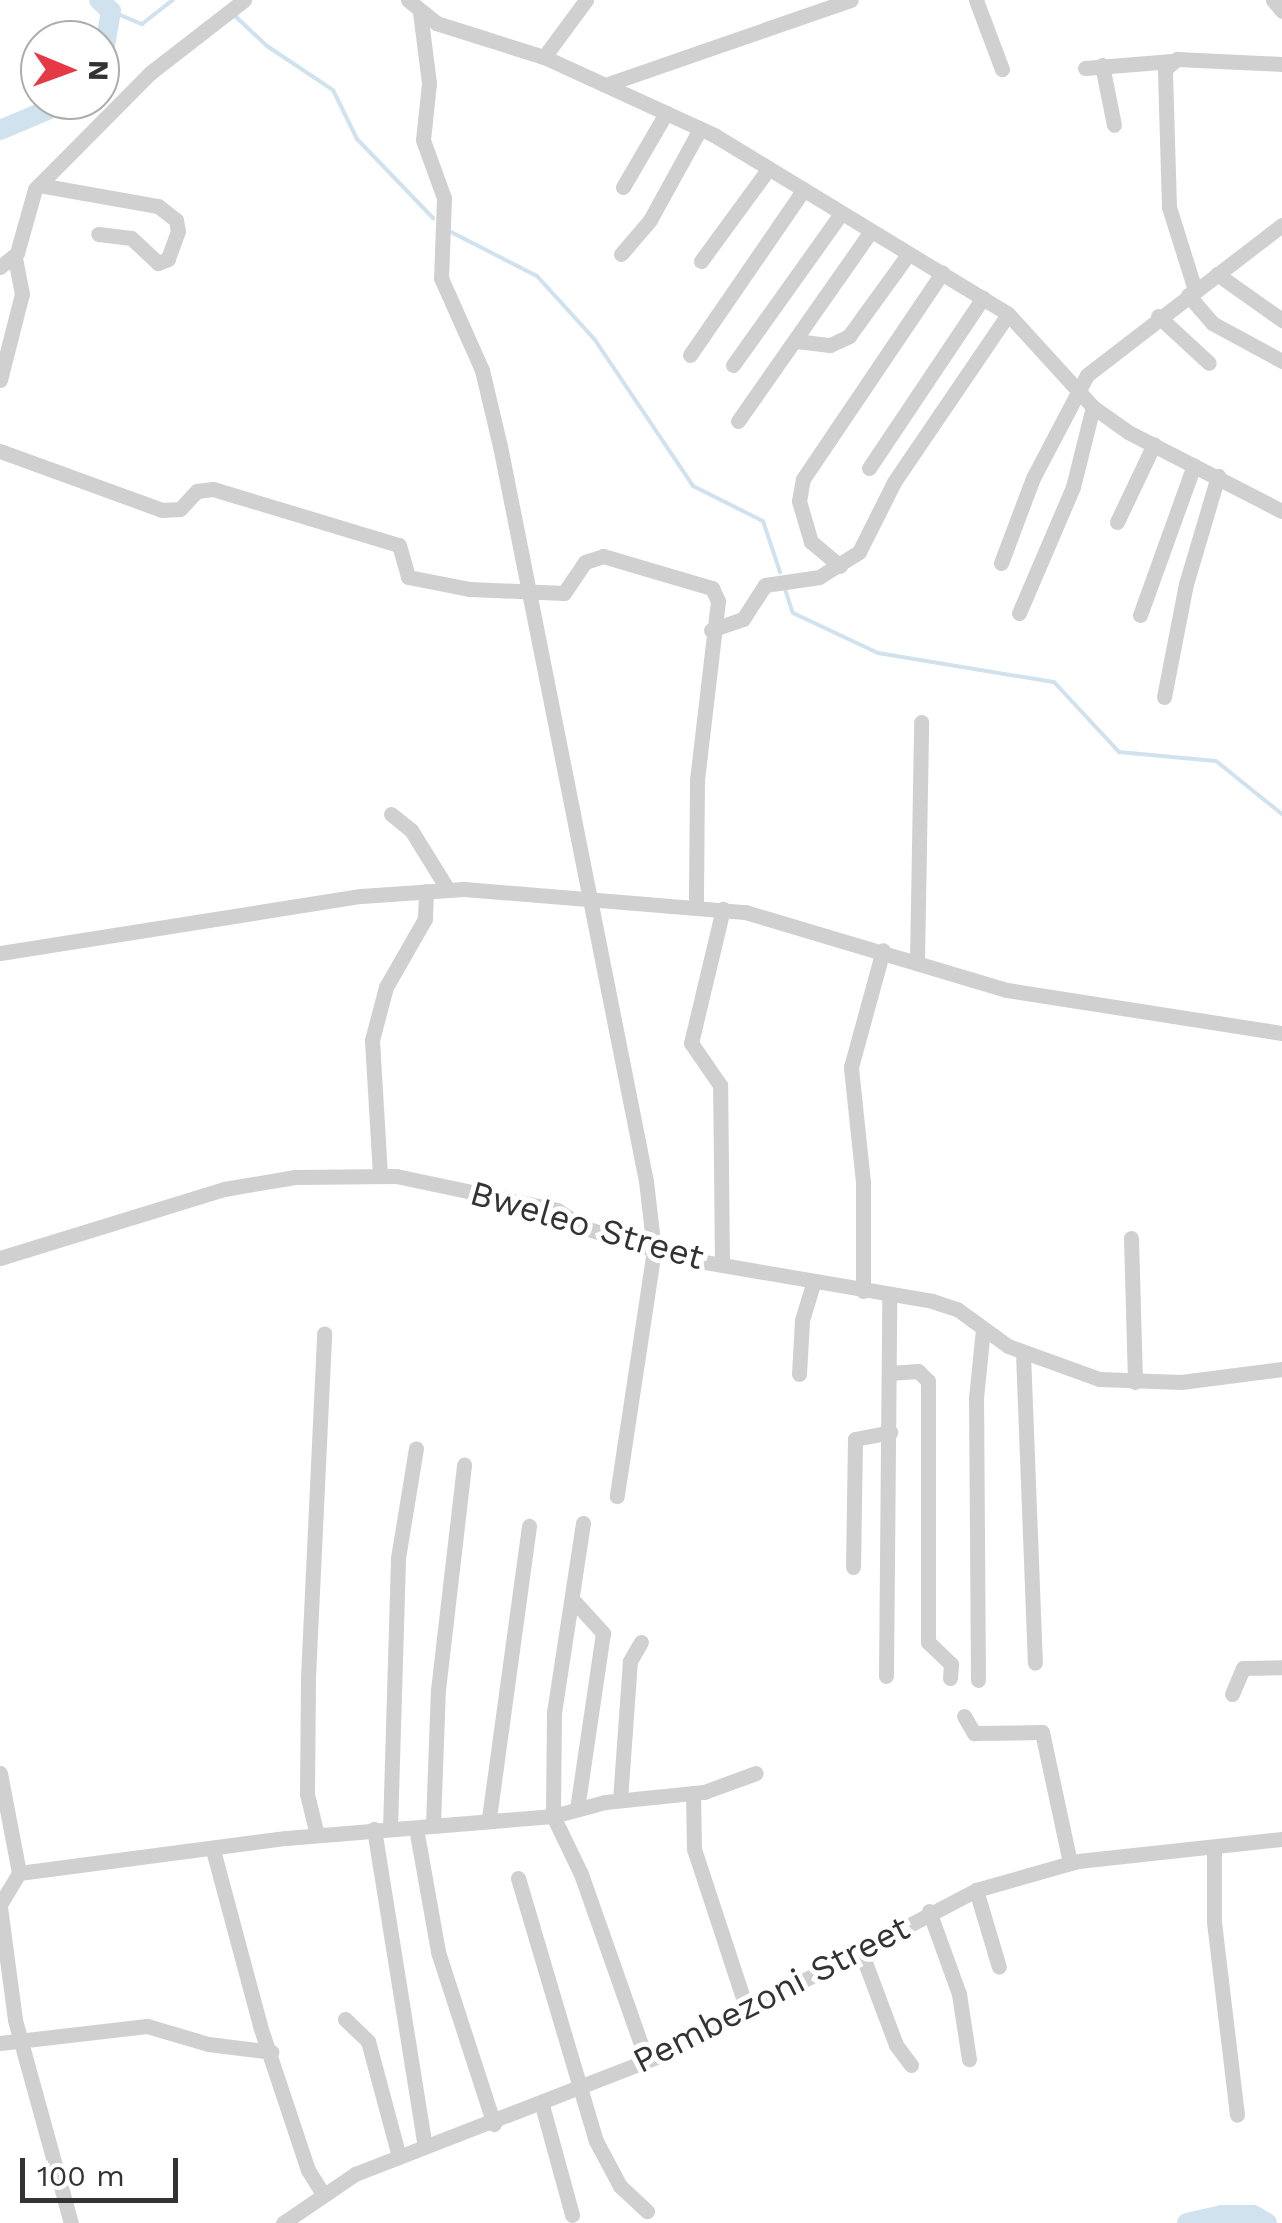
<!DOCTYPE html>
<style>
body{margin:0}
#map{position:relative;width:1282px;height:2223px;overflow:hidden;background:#fff;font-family:"Work Sans",sans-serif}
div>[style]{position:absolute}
.stream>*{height:4px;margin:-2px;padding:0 2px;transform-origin:2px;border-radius:2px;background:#cfe2ee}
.river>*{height:20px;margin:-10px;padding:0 10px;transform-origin:10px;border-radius:10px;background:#cfe2ee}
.minor>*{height:15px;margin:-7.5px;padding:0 7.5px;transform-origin:7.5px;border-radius:7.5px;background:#d0d0d0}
span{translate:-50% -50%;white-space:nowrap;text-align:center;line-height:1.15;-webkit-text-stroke:10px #fff;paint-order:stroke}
.street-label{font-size:35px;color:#333}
.north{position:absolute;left:20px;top:20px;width:100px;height:100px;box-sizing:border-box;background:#fff;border:2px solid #adadad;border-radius:50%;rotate:91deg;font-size:28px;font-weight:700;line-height:40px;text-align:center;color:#333}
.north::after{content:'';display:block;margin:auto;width:35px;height:45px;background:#e63946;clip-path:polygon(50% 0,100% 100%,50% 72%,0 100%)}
.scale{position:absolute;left:20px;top:2158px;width:158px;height:45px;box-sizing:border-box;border:5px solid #333;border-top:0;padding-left:12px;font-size:30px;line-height:35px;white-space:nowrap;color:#333;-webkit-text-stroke:8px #fff;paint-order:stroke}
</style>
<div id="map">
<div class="stream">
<i style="left:111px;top:11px;width:34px;rotate:23deg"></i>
<i style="left:142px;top:24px;width:39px;rotate:-38deg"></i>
<i style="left:233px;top:14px;width:47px;rotate:43.3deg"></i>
<i style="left:267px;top:46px;width:79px;rotate:33.7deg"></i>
<i style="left:333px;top:90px;width:55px;rotate:63.9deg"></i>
<i style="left:357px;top:139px;width:110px;rotate:46.1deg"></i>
<i style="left:449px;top:231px;width:99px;rotate:27.1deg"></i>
<i style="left:537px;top:276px;width:86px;rotate:47.8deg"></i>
<i style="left:595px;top:340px;width:176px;rotate:56.1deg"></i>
<i style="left:693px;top:486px;width:78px;rotate:26.6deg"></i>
<i style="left:763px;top:521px;width:54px;rotate:71.6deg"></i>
<i style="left:785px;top:589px;width:25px;rotate:72deg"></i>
<i style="left:793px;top:613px;width:94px;rotate:25.2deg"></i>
<i style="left:878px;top:653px;width:178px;rotate:9.4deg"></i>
<i style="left:1054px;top:682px;width:96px;rotate:47.1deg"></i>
<i style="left:1119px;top:752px;width:97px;rotate:5.3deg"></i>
<i style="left:1216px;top:761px;width:85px;rotate:38.8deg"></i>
</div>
<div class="river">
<i style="left:99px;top:0;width:16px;rotate:43deg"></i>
<i style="left:111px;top:11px;width:65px;rotate:99.8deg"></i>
<i style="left:0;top:130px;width:77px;rotate:-22.9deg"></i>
<i style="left:1187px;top:2223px;width:36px;rotate:-13deg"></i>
<i style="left:1222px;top:2215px;width:31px"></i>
<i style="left:1253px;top:2215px;width:16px;rotate:30deg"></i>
</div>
<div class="minor">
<i style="left:408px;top:0;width:36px;rotate:39deg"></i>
<i style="left:436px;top:23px;width:113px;rotate:17.5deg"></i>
<i style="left:544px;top:57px;width:187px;rotate:24.6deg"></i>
<i style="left:714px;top:135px;width:344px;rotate:31.3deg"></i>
<i style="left:1008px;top:314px;width:126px;rotate:47.6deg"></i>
<i style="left:1093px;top:407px;width:43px;rotate:35.5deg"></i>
<i style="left:1128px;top:432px;width:173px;rotate:27.2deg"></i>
<i style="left:976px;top:0;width:74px;rotate:69.4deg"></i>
<i style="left:1273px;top:0;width:14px;rotate:51deg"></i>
<i style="left:420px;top:12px;width:72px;rotate:82.8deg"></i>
<i style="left:429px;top:83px;width:57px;rotate:96deg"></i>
<i style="left:423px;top:140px;width:62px;rotate:70.1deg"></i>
<i style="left:444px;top:198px;width:80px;rotate:92.1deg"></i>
<i style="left:441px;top:278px;width:101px;rotate:66deg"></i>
<i style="left:482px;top:370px;width:78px;rotate:76.7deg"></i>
<i style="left:500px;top:446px;width:749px;rotate:78.77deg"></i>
<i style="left:646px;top:1181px;width:69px;rotate:83.4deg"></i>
<i style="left:654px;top:1250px;width:249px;rotate:98.6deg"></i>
<i style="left:544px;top:57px;width:71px;rotate:-53.6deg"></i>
<i style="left:1102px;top:65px;width:61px;rotate:78.7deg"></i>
<i style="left:1085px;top:68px;width:87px;rotate:-4.6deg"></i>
<i style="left:605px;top:85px;width:260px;rotate:-19.1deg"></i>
<i style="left:39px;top:185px;width:121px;rotate:10deg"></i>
<i style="left:158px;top:206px;width:23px;rotate:38deg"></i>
<i style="left:176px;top:220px;width:11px;rotate:80deg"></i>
<i style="left:178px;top:231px;width:30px;rotate:110deg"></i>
<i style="left:168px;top:259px;width:11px;rotate:158deg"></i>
<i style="left:158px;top:263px;width:37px;rotate:-137deg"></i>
<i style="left:131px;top:238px;width:33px;rotate:-173deg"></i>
<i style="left:623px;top:187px;width:86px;rotate:-59.8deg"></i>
<i style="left:621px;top:254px;width:45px;rotate:-49.5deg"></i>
<i style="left:650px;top:220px;width:104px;rotate:-61.2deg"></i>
<i style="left:701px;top:261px;width:115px;rotate:-53.8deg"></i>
<i style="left:0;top:267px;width:22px;rotate:-39deg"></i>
<i style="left:17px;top:253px;width:66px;rotate:-74.3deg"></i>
<i style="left:35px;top:189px;width:163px;rotate:-45.2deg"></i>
<i style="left:150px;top:73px;width:119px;rotate:-37.8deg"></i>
<i style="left:1217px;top:274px;width:80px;rotate:35.3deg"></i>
<i style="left:1195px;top:290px;width:87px;rotate:-107.4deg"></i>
<i style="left:1169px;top:207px;width:138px;rotate:-91.7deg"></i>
<i style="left:1165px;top:69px;width:16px;rotate:-40deg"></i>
<i style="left:1177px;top:59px;width:105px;rotate:2.7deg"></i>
<i style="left:1188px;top:295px;width:37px;rotate:49deg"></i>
<i style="left:1212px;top:323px;width:80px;rotate:28.5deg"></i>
<i style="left:1158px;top:316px;width:69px;rotate:42.7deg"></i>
<i style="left:796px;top:341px;width:34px;rotate:7deg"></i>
<i style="left:830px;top:345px;width:21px;rotate:-25deg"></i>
<i style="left:849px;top:336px;width:99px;rotate:-54.1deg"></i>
<i style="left:690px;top:355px;width:201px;rotate:-55.5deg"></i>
<i style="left:733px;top:365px;width:184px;rotate:-54.5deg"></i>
<i style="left:0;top:380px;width:89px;rotate:-75.7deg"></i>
<i style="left:22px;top:294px;width:38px;rotate:-101deg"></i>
<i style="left:738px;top:421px;width:227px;rotate:-55deg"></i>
<i style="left:0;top:451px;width:172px;rotate:20deg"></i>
<i style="left:162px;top:510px;width:18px;rotate:-3deg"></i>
<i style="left:180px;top:509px;width:25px;rotate:-47deg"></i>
<i style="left:197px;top:491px;width:16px;rotate:-7deg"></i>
<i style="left:213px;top:489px;width:194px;rotate:16.8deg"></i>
<i style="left:399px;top:545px;width:33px;rotate:74deg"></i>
<i style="left:408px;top:577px;width:62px;rotate:11.1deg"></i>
<i style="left:469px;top:589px;width:95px;rotate:2.4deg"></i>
<i style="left:564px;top:593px;width:37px;rotate:-56deg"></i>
<i style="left:585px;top:562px;width:19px;rotate:-18deg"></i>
<i style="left:603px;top:556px;width:114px;rotate:16.4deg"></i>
<i style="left:712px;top:588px;width:14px;rotate:65deg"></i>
<i style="left:718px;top:601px;width:180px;rotate:96.7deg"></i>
<i style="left:697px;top:780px;width:125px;rotate:90.5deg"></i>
<i style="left:869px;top:468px;width:205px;rotate:-56.2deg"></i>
<i style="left:1117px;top:522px;width:86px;rotate:-64.6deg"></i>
<i style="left:1001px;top:563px;width:91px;rotate:-69.4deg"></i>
<i style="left:1033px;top:478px;width:116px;rotate:-62.3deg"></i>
<i style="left:1087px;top:375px;width:246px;rotate:-37.6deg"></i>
<i style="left:840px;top:566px;width:38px;rotate:-140deg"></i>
<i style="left:811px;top:542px;width:43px;rotate:-106.3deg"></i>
<i style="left:799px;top:501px;width:22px;rotate:-80deg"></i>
<i style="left:803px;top:479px;width:249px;rotate:-56deg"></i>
<i style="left:1019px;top:613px;width:137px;rotate:-66.8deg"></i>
<i style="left:1073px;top:487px;width:82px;rotate:-76deg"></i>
<i style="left:1140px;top:615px;width:159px;rotate:-70.2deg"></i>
<i style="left:711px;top:630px;width:34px;rotate:-19deg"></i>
<i style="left:743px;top:619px;width:40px;rotate:-57.1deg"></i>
<i style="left:765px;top:585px;width:55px;rotate:-8.4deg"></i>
<i style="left:819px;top:577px;width:47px;rotate:-32deg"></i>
<i style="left:859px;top:552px;width:78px;rotate:-63.4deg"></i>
<i style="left:894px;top:482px;width:203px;rotate:-55.8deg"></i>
<i style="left:1164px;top:697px;width:115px;rotate:-79deg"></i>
<i style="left:1186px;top:584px;width:113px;rotate:-73.5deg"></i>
<i style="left:391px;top:814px;width:26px;rotate:39deg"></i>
<i style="left:411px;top:830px;width:70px;rotate:58.3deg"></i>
<i style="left:0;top:953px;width:365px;rotate:-9deg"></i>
<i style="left:361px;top:896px;width:103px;rotate:-3.9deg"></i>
<i style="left:464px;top:889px;width:282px;rotate:4.7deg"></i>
<i style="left:745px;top:912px;width:273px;rotate:16.6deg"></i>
<i style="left:1007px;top:990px;width:278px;rotate:8.9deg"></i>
<i style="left:917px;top:961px;width:239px;rotate:-89deg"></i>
<i style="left:380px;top:1175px;width:135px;rotate:-93.4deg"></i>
<i style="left:372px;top:1040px;width:55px;rotate:-75.2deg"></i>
<i style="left:386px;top:987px;width:78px;rotate:-60.2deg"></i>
<i style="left:425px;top:919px;width:28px;rotate:-88deg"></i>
<i style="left:1131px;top:1238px;width:144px;rotate:88.4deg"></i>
<i style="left:0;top:1258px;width:234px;rotate:-17.1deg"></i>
<i style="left:224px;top:1189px;width:72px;rotate:-9.6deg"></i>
<i style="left:295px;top:1177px;width:101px;rotate:-0.6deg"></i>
<i style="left:396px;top:1176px;width:165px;rotate:11.9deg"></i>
<i style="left:557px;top:1210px;width:33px;rotate:33deg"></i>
<i style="left:585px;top:1228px;width:101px;rotate:17.4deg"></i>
<i style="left:681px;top:1258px;width:255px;rotate:9.7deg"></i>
<i style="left:932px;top:1301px;width:26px;rotate:18deg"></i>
<i style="left:957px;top:1309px;width:63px;rotate:36deg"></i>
<i style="left:1008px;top:1346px;width:97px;rotate:19.9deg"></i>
<i style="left:1099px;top:1379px;width:82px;rotate:2.1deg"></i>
<i style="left:1181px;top:1382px;width:102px;rotate:-7.3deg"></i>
<i style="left:722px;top:1263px;width:178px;rotate:-90.6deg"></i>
<i style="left:720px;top:1085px;width:51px;rotate:-124.6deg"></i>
<i style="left:691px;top:1043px;width:138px;rotate:-76.6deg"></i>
<i style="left:863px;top:1291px;width:109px;rotate:-90deg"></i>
<i style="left:863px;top:1182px;width:116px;rotate:-96deg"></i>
<i style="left:851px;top:1067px;width:121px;rotate:-74.7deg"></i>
<i style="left:1023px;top:1353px;width:310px;rotate:87.8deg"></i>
<i style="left:890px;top:1373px;width:28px;rotate:-4deg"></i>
<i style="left:918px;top:1371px;width:14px;rotate:45deg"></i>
<i style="left:928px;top:1381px;width:261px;rotate:90deg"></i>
<i style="left:928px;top:1642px;width:32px;rotate:44deg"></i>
<i style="left:951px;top:1664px;width:14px;rotate:94deg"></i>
<i style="left:799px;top:1374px;width:54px;rotate:-86.8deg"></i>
<i style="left:802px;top:1320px;width:39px;rotate:-73deg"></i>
<i style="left:583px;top:1523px;width:192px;rotate:98.7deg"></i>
<i style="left:554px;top:1713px;width:103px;rotate:90.6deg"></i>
<i style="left:553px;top:1816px;width:64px;rotate:64.2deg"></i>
<i style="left:581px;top:1874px;width:198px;rotate:70.6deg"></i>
<i style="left:853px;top:1567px;width:128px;rotate:-89.1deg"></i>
<i style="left:855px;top:1439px;width:36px;rotate:-11deg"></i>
<i style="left:573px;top:1600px;width:45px;rotate:47.7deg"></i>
<i style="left:603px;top:1633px;width:178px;rotate:98.4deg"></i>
<i style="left:886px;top:1676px;width:380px;rotate:-89.5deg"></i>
<i style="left:978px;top:1680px;width:282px;rotate:-90.4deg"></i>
<i style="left:976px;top:1398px;width:69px;rotate:-84.2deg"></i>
<i style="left:1232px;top:1694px;width:28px;rotate:-67deg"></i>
<i style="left:1243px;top:1668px;width:39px;rotate:-1deg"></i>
<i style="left:964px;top:1716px;width:20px;rotate:60deg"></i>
<i style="left:974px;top:1733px;width:68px;rotate:-0.8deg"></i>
<i style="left:1042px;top:1732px;width:134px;rotate:77.9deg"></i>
<i style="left:0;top:1773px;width:102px;rotate:79.2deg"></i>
<i style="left:19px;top:1873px;width:37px;rotate:121deg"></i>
<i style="left:693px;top:1793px;width:56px;rotate:89deg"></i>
<i style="left:694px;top:1849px;width:166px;rotate:71.8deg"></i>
<i style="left:620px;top:1800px;width:139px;rotate:-85.9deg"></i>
<i style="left:630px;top:1661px;width:22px;rotate:-60deg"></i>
<i style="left:489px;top:1818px;width:295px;rotate:-82.2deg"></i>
<i style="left:433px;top:1824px;width:134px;rotate:-87.9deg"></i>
<i style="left:438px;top:1690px;width:227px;rotate:-83.4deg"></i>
<i style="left:416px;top:1828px;width:126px;rotate:79.9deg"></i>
<i style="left:438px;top:1952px;width:181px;rotate:72deg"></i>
<i style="left:374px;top:1829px;width:321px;rotate:80.9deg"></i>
<i style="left:390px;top:1829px;width:271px;rotate:-88.3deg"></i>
<i style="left:398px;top:1558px;width:111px;rotate:-80.7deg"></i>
<i style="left:317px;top:1835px;width:42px;rotate:-103.7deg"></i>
<i style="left:307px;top:1794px;width:117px;rotate:-89.5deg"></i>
<i style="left:308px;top:1677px;width:344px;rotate:-87.3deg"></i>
<i style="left:1214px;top:1847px;width:75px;rotate:90deg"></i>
<i style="left:1214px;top:1922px;width:194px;rotate:83.2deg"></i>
<i style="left:213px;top:1850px;width:182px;rotate:75deg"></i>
<i style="left:260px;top:2026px;width:152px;rotate:71.6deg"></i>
<i style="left:308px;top:2170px;width:28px;rotate:58deg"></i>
<i style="left:19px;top:1873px;width:269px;rotate:-7.5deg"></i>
<i style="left:286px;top:1838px;width:268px;rotate:-4.7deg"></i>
<i style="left:553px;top:1816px;width:54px;rotate:-15.1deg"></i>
<i style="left:605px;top:1802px;width:100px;rotate:-5.8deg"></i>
<i style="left:704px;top:1792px;width:55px;rotate:-20.1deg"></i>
<i style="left:518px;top:1878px;width:274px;rotate:73.5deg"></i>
<i style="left:596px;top:2141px;width:51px;rotate:61.9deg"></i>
<i style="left:620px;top:2186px;width:37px;rotate:43deg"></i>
<i style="left:976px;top:1890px;width:80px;rotate:73.4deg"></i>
<i style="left:0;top:1907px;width:114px;rotate:82.4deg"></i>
<i style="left:15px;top:2020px;width:211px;rotate:74.6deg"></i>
<i style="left:929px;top:1911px;width:88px;rotate:70.1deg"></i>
<i style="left:959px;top:1994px;width:66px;rotate:81.3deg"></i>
<i style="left:860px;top:1949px;width:103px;rotate:69.4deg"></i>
<i style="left:896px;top:2045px;width:25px;rotate:53deg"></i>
<i style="left:345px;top:2019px;width:32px;rotate:44deg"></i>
<i style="left:368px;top:2041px;width:120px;rotate:75deg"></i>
<i style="left:0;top:2043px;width:148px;rotate:-6.6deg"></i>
<i style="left:147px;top:2026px;width:64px;rotate:16.4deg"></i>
<i style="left:208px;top:2044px;width:64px;rotate:7.1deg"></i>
<i style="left:542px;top:2105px;width:114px;rotate:74.7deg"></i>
<i style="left:283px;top:2223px;width:87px;rotate:-34.2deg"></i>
<i style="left:355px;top:2174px;width:324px;rotate:-21.2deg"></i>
<i style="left:657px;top:2057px;width:360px;rotate:-27.6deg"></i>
<i style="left:976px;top:1890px;width:106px;rotate:-15.9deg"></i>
<i style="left:1078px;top:1861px;width:205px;rotate:-6.2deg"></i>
</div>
<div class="street-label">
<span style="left:587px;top:1225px;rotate:16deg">Bweleo Street</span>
<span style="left:771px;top:1994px;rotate:-27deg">Pembezoni Street</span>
</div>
<div class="north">N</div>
<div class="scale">100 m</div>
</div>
